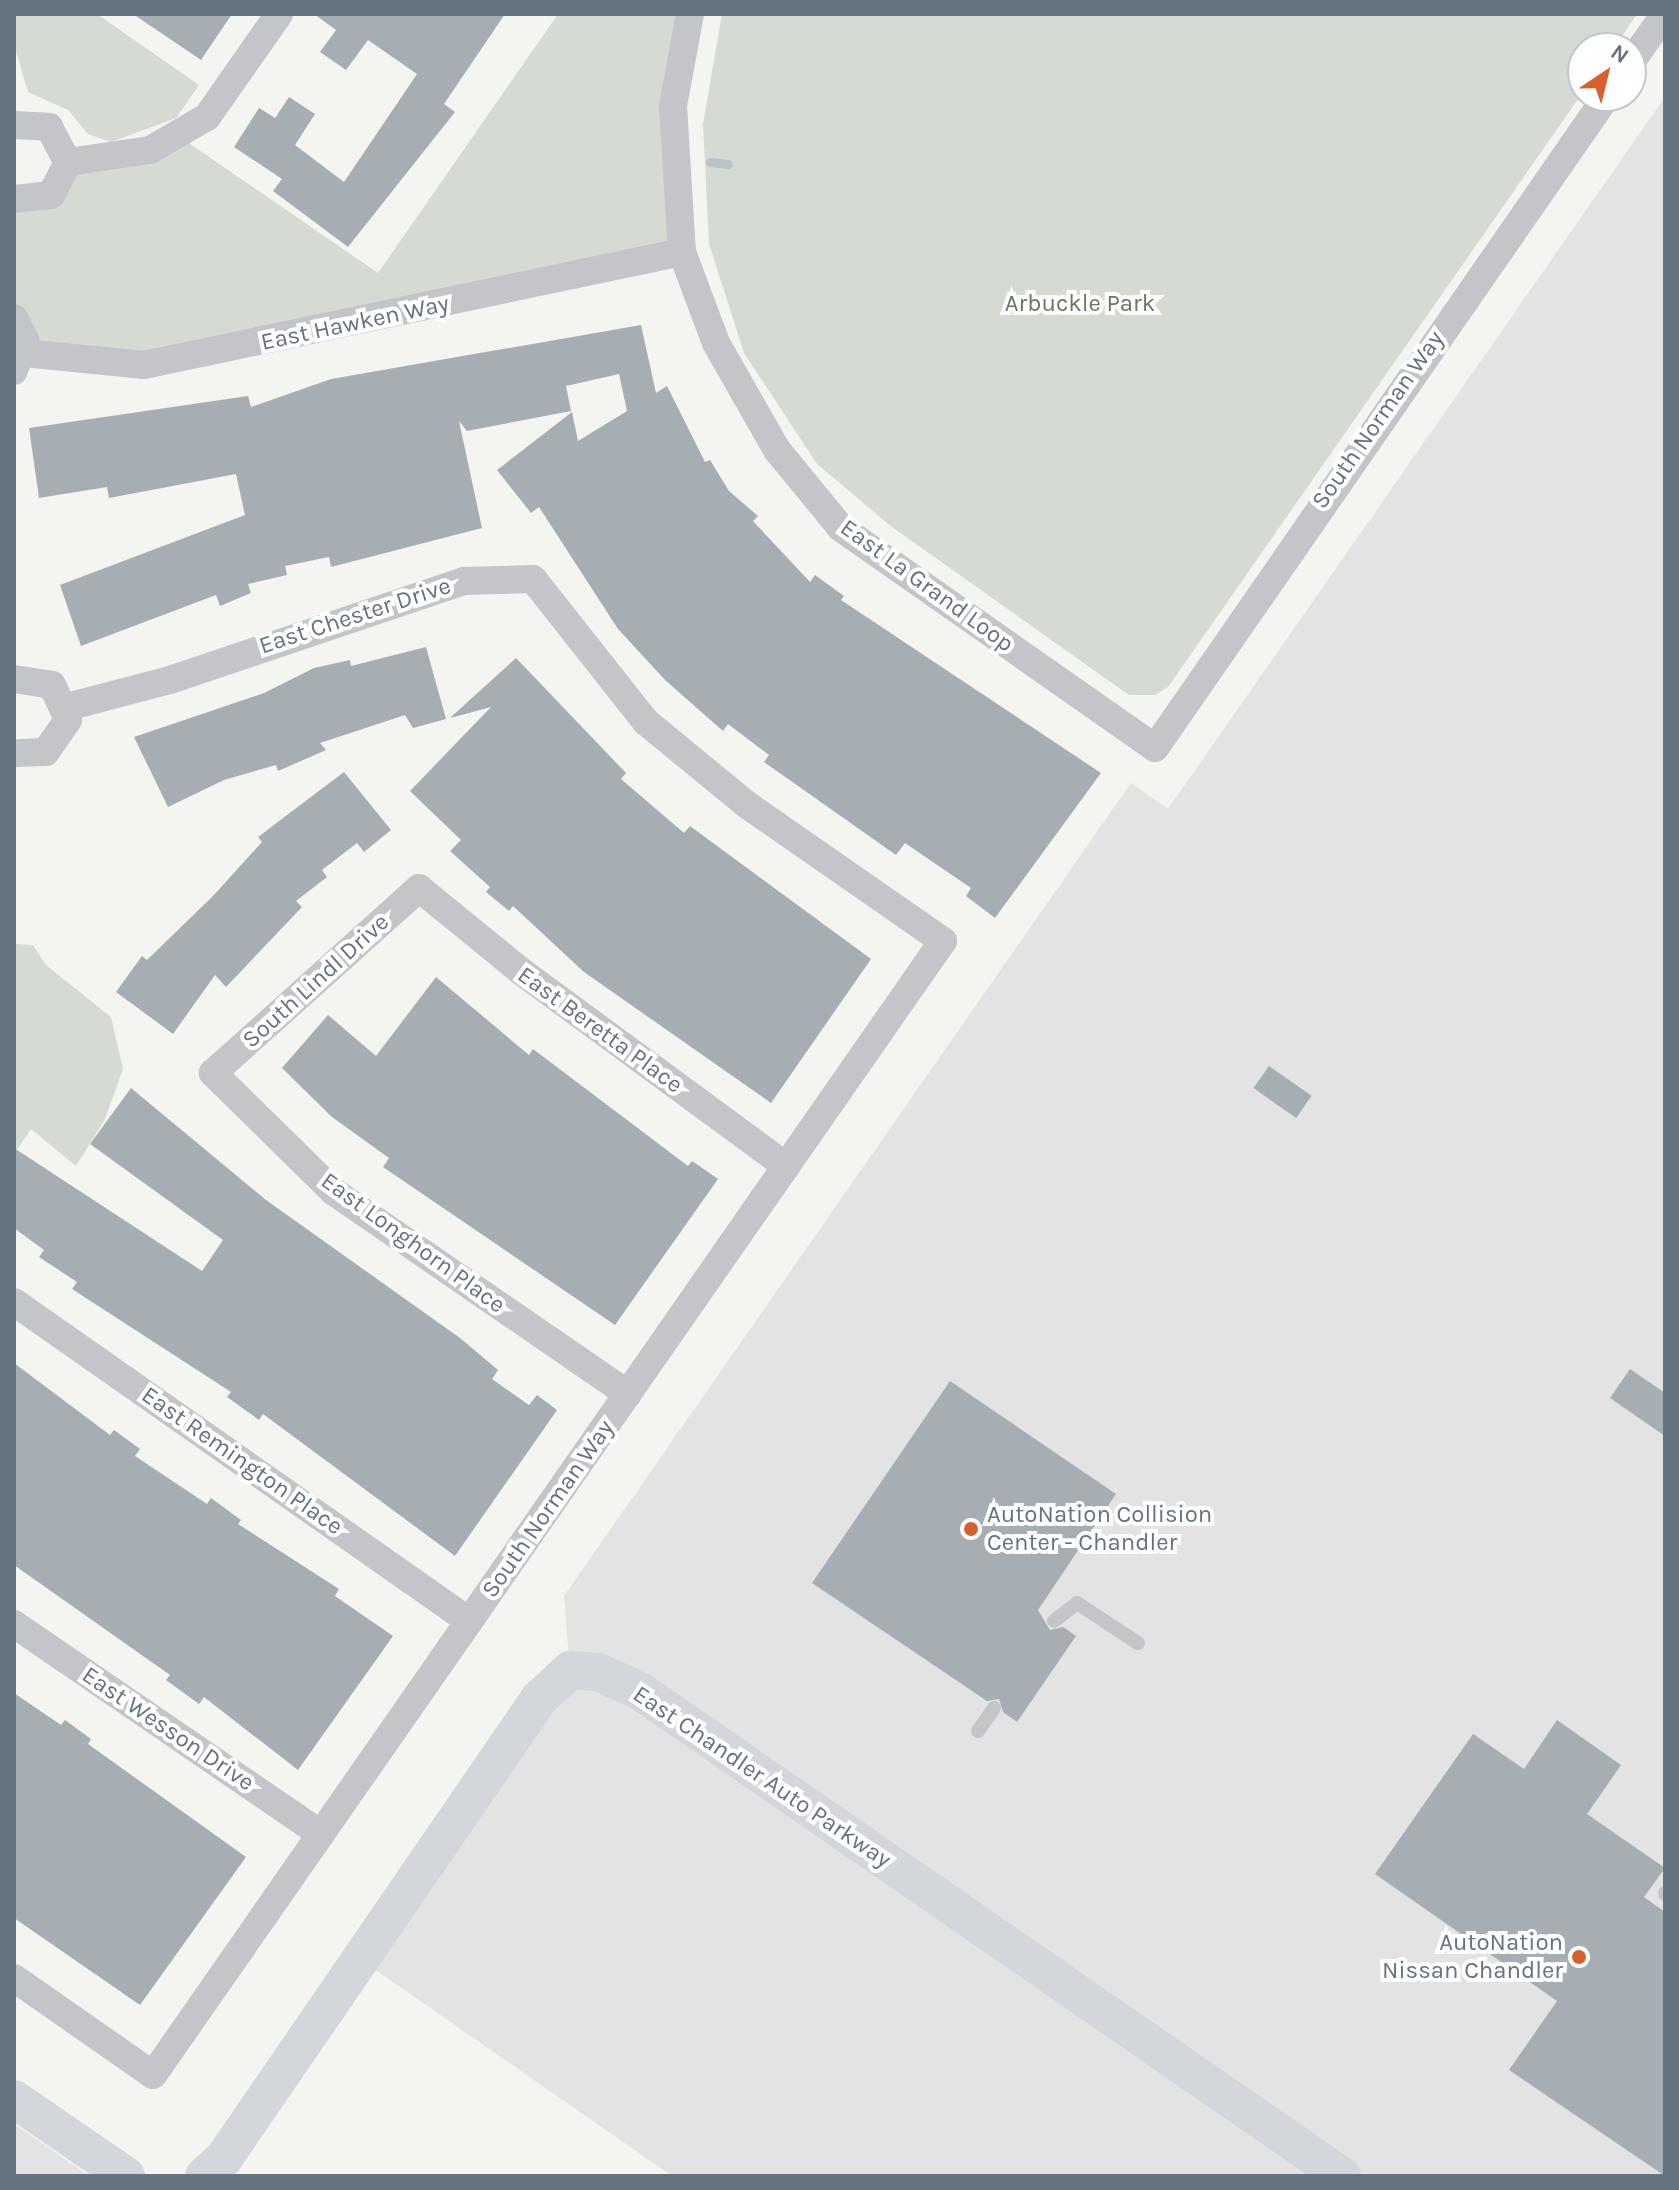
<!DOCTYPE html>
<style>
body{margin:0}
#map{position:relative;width:1679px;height:2190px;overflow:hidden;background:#f4f4f1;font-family:Karla,sans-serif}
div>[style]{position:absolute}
.built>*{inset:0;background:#e2e3e2}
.green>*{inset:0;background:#d5dbd2}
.stream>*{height:9px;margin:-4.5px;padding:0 4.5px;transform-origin:4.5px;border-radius:4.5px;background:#bac3c8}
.building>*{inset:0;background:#a7aeb3;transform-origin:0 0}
.lane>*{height:14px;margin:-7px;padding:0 7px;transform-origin:7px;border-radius:7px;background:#c3c5c9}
.street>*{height:28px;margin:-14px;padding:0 14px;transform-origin:14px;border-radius:14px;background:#c3c5c9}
.secondary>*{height:38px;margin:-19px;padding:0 19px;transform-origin:19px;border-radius:19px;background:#d3d7db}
.dots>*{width:22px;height:22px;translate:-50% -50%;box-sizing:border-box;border:4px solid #fff;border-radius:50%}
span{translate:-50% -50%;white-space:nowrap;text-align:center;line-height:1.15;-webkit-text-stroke:8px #fff;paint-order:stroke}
.park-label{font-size:24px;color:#667864}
.street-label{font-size:24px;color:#657280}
.poi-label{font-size:24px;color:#657280}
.left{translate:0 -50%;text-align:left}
.right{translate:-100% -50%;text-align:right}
.frame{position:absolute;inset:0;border:16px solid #657280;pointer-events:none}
.north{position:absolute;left:1567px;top:32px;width:80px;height:80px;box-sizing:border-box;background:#fff;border:2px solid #c1c7cc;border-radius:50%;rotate:35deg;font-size:22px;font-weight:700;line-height:32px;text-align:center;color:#657280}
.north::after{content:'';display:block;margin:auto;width:28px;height:36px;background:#d7602e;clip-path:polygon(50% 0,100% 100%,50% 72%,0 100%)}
</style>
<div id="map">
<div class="built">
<i style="clip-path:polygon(1665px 97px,1665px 2176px,672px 2176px,360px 1959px,570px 1670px,564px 1596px,1131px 783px,1168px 809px)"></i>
<i style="clip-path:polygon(14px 2124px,88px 2175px,89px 2176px,14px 2176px)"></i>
</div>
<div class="green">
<i style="clip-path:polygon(14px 14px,97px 14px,199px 85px,176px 118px,111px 142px,88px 134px,68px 110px,28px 92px,14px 44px)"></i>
<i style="clip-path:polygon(558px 14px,690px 14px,682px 252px,144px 365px,24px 353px,14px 318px,14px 199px,177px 135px,378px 273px)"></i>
<i style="clip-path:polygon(722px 14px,1637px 14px,1614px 48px,1583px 48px,1583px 92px,1168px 687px,1155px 695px,1129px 695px,892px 527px,817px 464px,744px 353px,709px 244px,703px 124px)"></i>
<i style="clip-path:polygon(14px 944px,33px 945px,46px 965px,111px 1017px,123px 1069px,105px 1119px,76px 1166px,31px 1129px,14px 1154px)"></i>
</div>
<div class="stream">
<i style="left:710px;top:162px;width:18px;rotate:6deg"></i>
</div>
<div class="building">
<i style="clip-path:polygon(133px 14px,232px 14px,201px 60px)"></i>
<i style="clip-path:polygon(314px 14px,505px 14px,444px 104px,455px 112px,348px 247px,273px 191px,282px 179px,234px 147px,259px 108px,275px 118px,289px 97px,315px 114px,295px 145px,344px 182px,417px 74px,368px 40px,346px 70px,320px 52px,336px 30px)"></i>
<i style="clip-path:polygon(641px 325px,656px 393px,667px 386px,705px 462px,710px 460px,729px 491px,758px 516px,753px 521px,810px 582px,815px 575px,844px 596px,841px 600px,1101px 773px,995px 918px,966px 896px,971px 888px,905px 843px,896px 855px,764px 762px,769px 755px,728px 724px,723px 731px,665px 680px,618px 629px,539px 507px,531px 513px,497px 470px,572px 412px,578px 441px,627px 411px,619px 374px,566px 386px,571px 411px,467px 431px,459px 421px,482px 528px,331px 567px,329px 557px,285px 566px,287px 575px,248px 584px,251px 593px,220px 606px,216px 595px,81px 646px,60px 585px,245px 515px,236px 474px,109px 498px,107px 487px,39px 498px,29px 428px,248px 396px,251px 407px,331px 379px)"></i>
<i style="clip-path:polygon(426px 647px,446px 719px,413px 728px,405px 715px,320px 743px,326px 750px,278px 771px,276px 765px,224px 780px,168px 807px,134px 737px,264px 693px,314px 668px,350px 660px,351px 666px)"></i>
<i style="clip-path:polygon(516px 658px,626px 773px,621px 779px,684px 833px,690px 826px,871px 959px,771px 1103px,584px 972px,513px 906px,509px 911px,486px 892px,490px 887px,450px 851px,461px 840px,410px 791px,491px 707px,450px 718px)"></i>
<i style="clip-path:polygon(344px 772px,391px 830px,364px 852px,357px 843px,322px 870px,327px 877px,296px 901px,302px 907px,226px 987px,215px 975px,173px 1034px,116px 992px,142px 956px,147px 960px,213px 896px,262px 842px,258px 837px)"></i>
<i style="clip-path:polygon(436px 977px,529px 1055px,533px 1049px,688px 1166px,692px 1161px,718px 1179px,615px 1325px,383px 1167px,389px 1158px,332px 1117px,282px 1068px,328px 1015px,376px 1056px)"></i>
<i style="left:1269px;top:1066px;width:52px;height:27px;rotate:35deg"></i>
<i style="clip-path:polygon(131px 1088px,266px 1200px,460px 1338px,498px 1370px,492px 1379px,529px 1405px,537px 1395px,557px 1410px,455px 1556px,263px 1414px,259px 1420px,227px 1397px,231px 1392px,72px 1289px,77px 1282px,39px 1257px,44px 1250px,14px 1228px,14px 1148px,202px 1271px,223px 1240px,90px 1144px)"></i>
<i style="clip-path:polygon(14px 1363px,110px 1435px,114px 1430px,140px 1449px,135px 1456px,207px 1504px,211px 1498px,241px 1520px,238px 1524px,339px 1589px,335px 1596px,393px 1636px,298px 1770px,204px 1697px,199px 1704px,166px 1680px,170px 1675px,14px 1565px)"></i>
<i style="clip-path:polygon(1630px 1369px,1665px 1393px,1665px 1436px,1610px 1398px)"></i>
<i style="clip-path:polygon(950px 1381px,1116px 1494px,1038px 1610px,1050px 1630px,1063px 1627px,1076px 1636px,1017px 1722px,1003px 1712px,999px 1699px,987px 1701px,812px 1583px)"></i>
<i style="clip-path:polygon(14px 1693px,61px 1725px,65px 1720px,91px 1739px,88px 1744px,246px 1857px,140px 2005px,14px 1918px)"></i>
<i style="clip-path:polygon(1557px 1720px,1621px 1765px,1587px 1814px,1665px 1868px,1644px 1897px,1665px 1912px,1665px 2176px,1509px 2070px,1557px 2001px,1375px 1874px,1473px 1734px,1524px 1769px)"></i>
</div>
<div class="lane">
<i style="left:1054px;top:1621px;width:29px;rotate:-38deg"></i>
<i style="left:1077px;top:1603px;width:73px;rotate:33.3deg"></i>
<i style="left:978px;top:1731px;width:28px;rotate:-55deg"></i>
<i style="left:1665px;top:1893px;width:1px;rotate:90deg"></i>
</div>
<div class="street">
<i style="left:690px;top:14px;width:94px;rotate:100.5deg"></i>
<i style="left:673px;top:106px;width:146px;rotate:86.5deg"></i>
<i style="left:682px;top:252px;width:97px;rotate:69.5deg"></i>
<i style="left:716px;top:343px;width:123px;rotate:60.3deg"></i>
<i style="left:777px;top:450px;width:101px;rotate:50.6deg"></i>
<i style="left:841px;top:528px;width:383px;rotate:35deg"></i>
<i style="left:1155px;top:748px;width:793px;rotate:-55.27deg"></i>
<i style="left:1631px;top:62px;width:59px;rotate:-54.7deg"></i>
<i style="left:14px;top:125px;width:35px;rotate:3deg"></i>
<i style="left:49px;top:127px;width:40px;rotate:62deg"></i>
<i style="left:68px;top:162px;width:37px;rotate:117deg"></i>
<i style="left:51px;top:195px;width:37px;rotate:174deg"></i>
<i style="left:68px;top:162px;width:83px;rotate:-8.3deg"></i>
<i style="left:150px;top:150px;width:66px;rotate:-30.1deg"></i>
<i style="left:207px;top:117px;width:126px;rotate:-55deg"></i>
<i style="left:14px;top:318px;width:25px;rotate:63deg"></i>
<i style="left:25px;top:340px;width:33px;rotate:110deg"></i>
<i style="left:24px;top:353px;width:121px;rotate:5.7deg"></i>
<i style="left:144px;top:365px;width:550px;rotate:-11.86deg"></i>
<i style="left:14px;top:679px;width:38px;rotate:9deg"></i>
<i style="left:52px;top:685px;width:38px;rotate:65deg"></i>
<i style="left:68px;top:720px;width:39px;rotate:125deg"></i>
<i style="left:46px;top:752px;width:32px;rotate:178deg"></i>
<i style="left:14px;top:1302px;width:556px;rotate:35.03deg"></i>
<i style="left:628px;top:1394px;width:357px;rotate:-145.5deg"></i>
<i style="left:334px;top:1192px;width:170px;rotate:-135.5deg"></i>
<i style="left:213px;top:1073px;width:277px;rotate:-41.9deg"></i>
<i style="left:419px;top:888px;width:133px;rotate:39.2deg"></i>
<i style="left:522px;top:972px;width:328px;rotate:36.3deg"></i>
<i style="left:14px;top:1624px;width:372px;rotate:34.4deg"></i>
<i style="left:14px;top:1978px;width:169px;rotate:34.9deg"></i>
<i style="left:153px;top:2075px;width:1382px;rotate:-55.14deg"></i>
<i style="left:943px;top:941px;width:240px;rotate:-145.2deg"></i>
<i style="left:746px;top:804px;width:129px;rotate:-140.6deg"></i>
<i style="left:646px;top:722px;width:182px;rotate:-128.3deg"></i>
<i style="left:533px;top:579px;width:69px;rotate:178.3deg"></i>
<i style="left:464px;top:581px;width:310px;rotate:161.4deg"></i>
<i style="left:170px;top:680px;width:106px;rotate:165.3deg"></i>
</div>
<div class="secondary">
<i style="left:14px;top:2099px;width:136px;rotate:34.5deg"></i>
<i style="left:204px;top:2176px;width:27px;rotate:-42deg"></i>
<i style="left:224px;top:2158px;width:557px;rotate:-55.54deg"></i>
<i style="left:539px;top:1699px;width:42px;rotate:-43.1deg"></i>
<i style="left:570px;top:1670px;width:28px;rotate:4deg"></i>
<i style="left:598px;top:1672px;width:46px;rotate:24.3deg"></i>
<i style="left:640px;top:1691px;width:853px;rotate:34.64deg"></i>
</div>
<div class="dots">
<i style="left:971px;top:1529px;background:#d7602e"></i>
<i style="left:1579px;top:1957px;background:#d7602e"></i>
</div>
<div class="park-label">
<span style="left:1080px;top:304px">Arbuckle Park</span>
</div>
<div class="street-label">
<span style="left:355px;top:323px;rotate:-12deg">East Hawken Way</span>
<span style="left:1378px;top:420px;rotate:-55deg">South Norman Way</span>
<span style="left:927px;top:586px;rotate:36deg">East La Grand Loop</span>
<span style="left:355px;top:616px;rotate:-18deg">East Chester Drive</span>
<span style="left:316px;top:981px;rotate:-42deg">South Lindl Drive</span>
<span style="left:600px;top:1030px;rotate:36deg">East Beretta Place</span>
<span style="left:413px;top:1243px;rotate:36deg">East Longhorn Place</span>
<span style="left:242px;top:1461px;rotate:35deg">East Remington Place</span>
<span style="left:548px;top:1509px;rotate:-55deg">South Norman Way</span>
<span style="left:168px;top:1729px;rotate:34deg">East Wesson Drive</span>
<span style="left:762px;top:1777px;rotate:34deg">East Chandler Auto Parkway</span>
</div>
<div class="poi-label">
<span class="left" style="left:987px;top:1529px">AutoNation Collision<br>Center - Chandler</span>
<span class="right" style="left:1563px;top:1957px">AutoNation<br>Nissan Chandler</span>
</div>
<div class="frame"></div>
<div class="north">N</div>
</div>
